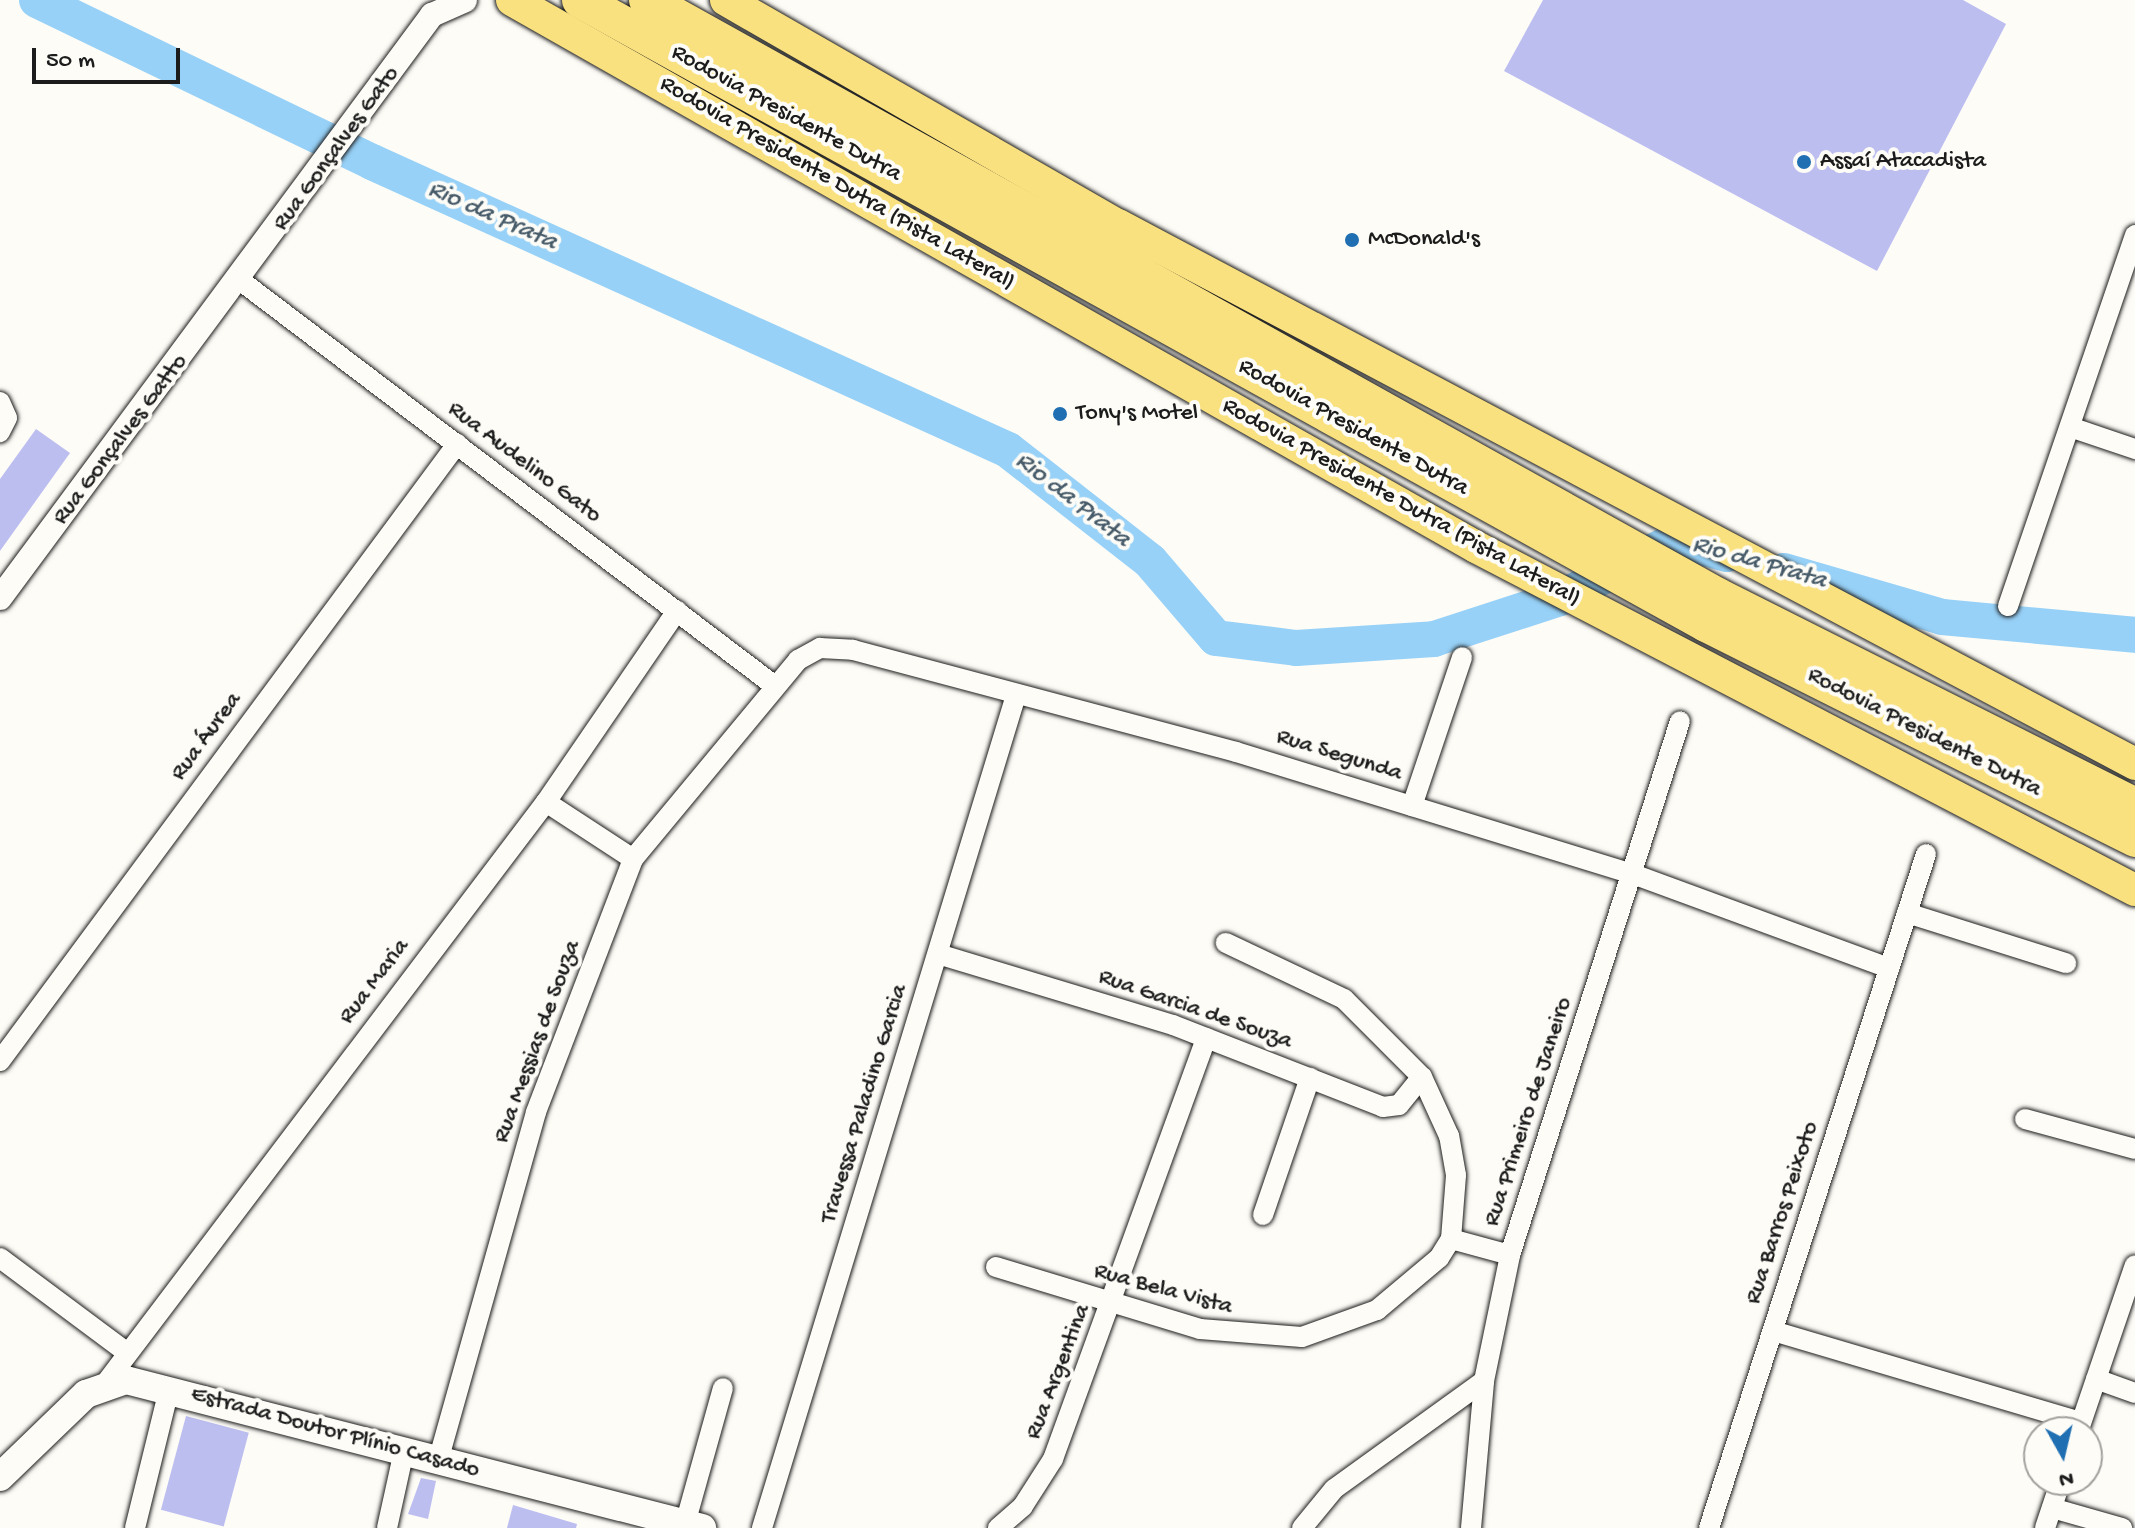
<!DOCTYPE html>
<meta charset="utf-8">
<style>
body{margin:0}
#map{position:relative;width:2135px;height:1528px;overflow:hidden;background:#fdfcf7;font-family:"Gochi Hand",sans-serif}
div>[style]{position:absolute}
.river>*{height:36px;margin:-18px;padding:0 18px;transform-origin:18px;border-radius:18px;background:#97d1f7}
.building>*{inset:0;background:#bdbef0;transform-origin:0 0}
.roads{filter:drop-shadow(0 0 2px #1c1c1c) drop-shadow(0 0 2px #1c1c1c)}
.minor>*{height:20px;margin:-10px;padding:0 10px;transform-origin:10px;border-radius:10px;background:#fdfcf7}
.tertiary>*{height:24px;margin:-12px;padding:0 12px;transform-origin:12px;border-radius:12px;background:#fdfcf7}
.secondary>*{height:28px;margin:-14px;padding:0 14px;transform-origin:14px;border-radius:14px;background:#fdfcf7}
.trunk>*{height:32px;margin:-16px;padding:0 16px;transform-origin:16px;border-radius:16px;background:#fae180}
.motorway>*{height:36px;margin:-18px;padding:0 18px;transform-origin:18px;border-radius:18px;background:#fae180}
.dots>*{width:22px;height:22px;translate:-50% -50%;box-sizing:border-box;border:4px solid #fdfcf7;border-radius:50%}
span{translate:-50% -50%;white-space:nowrap;text-align:center;line-height:1.15;-webkit-text-stroke:8px #fdfcf7;paint-order:stroke}
.street-label{font-size:24px;color:#1c1c1c}
.poi-label{font-size:24px;color:#1c1c1c}
.left{translate:0 -50%;text-align:left}
.water-label{font-size:26px;color:#475b69;font-style:italic}
.north{position:absolute;left:2023px;top:1416px;width:80px;height:80px;box-sizing:border-box;background:#fdfcf7;border:2px solid #a3a29f;border-radius:50%;rotate:172deg;font-size:22px;font-weight:700;line-height:32px;text-align:center;color:#1c1c1c}
.north::after{content:'';display:block;margin:auto;width:28px;height:36px;background:#1f6fb2;clip-path:polygon(50% 0,100% 100%,50% 72%,0 100%)}
.scale{position:absolute;left:32px;top:48px;width:148px;height:36px;box-sizing:border-box;border:4px solid #1c1c1c;border-top:0;padding-left:10px;font-size:24px;line-height:28px;white-space:nowrap;color:#1c1c1c;-webkit-text-stroke:6px #fdfcf7;paint-order:stroke}
</style>
<div id="map">
<div class="river">
<i style="left:37px;top:0;width:372px;rotate:25.8deg"></i>
<i style="left:372px;top:162px;width:698px;rotate:24.36deg"></i>
<i style="left:1008px;top:450px;width:180px;rotate:38deg"></i>
<i style="left:1150px;top:561px;width:101px;rotate:49.4deg"></i>
<i style="left:1216px;top:638px;width:81px;rotate:7.1deg"></i>
<i style="left:1296px;top:648px;width:138px;rotate:-3.7deg"></i>
<i style="left:1434px;top:639px;width:133px;rotate:-18deg"></i>
<i style="left:1560px;top:598px;width:130px;rotate:-26.6deg"></i>
<i style="left:1676px;top:540px;width:53px;rotate:15.4deg"></i>
<i style="left:1784px;top:571px;width:165px;rotate:16.2deg"></i>
<i style="left:1942px;top:617px;width:194px;rotate:5.3deg"></i>
</div>
<div class="building">
<i style="clip-path:polygon(1543px 0,1963px 0,2006px 24px,1877px 271px,1504px 71px)"></i>
<i style="clip-path:polygon(36px 429px,70px 453px,0 551px,0 479px)"></i>
<i style="left:186px;top:1416px;width:65px;height:97px;rotate:15deg"></i>
<i style="clip-path:polygon(421px 1478px,436px 1481px,428px 1519px,408px 1514px)"></i>
<i style="clip-path:polygon(513px 1505px,577px 1524px,576px 1528px,507px 1528px)"></i>
</div>
<div class="roads">
<div class="minor">
<i style="left:241px;top:281px;width:670px;rotate:37.18deg"></i>
<i style="left:0;top:402px;width:17px;rotate:66deg"></i>
<i style="left:7px;top:418px;width:16px;rotate:117deg"></i>
<i style="left:2070px;top:427px;width:69px;rotate:18.7deg"></i>
<i style="left:2008px;top:606px;width:392px;rotate:-71.1deg"></i>
<i style="left:546px;top:802px;width:104px;rotate:33.2deg"></i>
<i style="left:1412px;top:806px;width:157px;rotate:-71.4deg"></i>
<i style="left:1907px;top:913px;width:167px;rotate:17.5deg"></i>
<i style="left:938px;top:954px;width:245px;rotate:16.8deg"></i>
<i style="left:1173px;top:1025px;width:225px;rotate:21.3deg"></i>
<i style="left:1383px;top:1107px;width:16px;rotate:-7deg"></i>
<i style="left:1399px;top:1105px;width:36px;rotate:-51deg"></i>
<i style="left:0;top:1061px;width:768px;rotate:-53.47deg"></i>
<i style="left:2025px;top:1119px;width:114px;rotate:15.3deg"></i>
<i style="left:1263px;top:1215px;width:145px;rotate:-71.1deg"></i>
<i style="left:1451px;top:1239px;width:61px;rotate:15.2deg"></i>
<i style="left:0;top:1258px;width:157px;rotate:36.7deg"></i>
<i style="left:996px;top:1267px;width:213px;rotate:16.9deg"></i>
<i style="left:1200px;top:1329px;width:102px;rotate:4.5deg"></i>
<i style="left:1302px;top:1337px;width:80px;rotate:-19.8deg"></i>
<i style="left:1377px;top:1310px;width:81px;rotate:-40deg"></i>
<i style="left:1439px;top:1258px;width:22px;rotate:-58deg"></i>
<i style="left:1451px;top:1239px;width:64px;rotate:-85.5deg"></i>
<i style="left:1456px;top:1175px;width:40px;rotate:-100deg"></i>
<i style="left:1449px;top:1136px;width:65px;rotate:-114.6deg"></i>
<i style="left:1422px;top:1077px;width:110px;rotate:-135deg"></i>
<i style="left:1344px;top:999px;width:131px;rotate:-154.6deg"></i>
<i style="left:1773px;top:1331px;width:321px;rotate:16.5deg"></i>
<i style="left:2096px;top:1379px;width:41px;rotate:19.7deg"></i>
<i style="left:108px;top:1380px;width:725px;rotate:-52.85deg"></i>
<i style="left:546px;top:802px;width:232px;rotate:-55.6deg"></i>
<i style="left:2078px;top:1432px;width:176px;rotate:-71.2deg"></i>
<i style="left:438px;top:1461px;width:362px;rotate:-74.3deg"></i>
<i style="left:536px;top:1112px;width:271px;rotate:-69deg"></i>
<i style="left:633px;top:859px;width:259px;rotate:-50.3deg"></i>
<i style="left:798px;top:660px;width:25px;rotate:-29deg"></i>
<i style="left:820px;top:648px;width:33px;rotate:3deg"></i>
<i style="left:853px;top:650px;width:396px;rotate:14.9deg"></i>
<i style="left:1236px;top:752px;width:415px;rotate:17.1deg"></i>
<i style="left:1633px;top:874px;width:273px;rotate:20.2deg"></i>
<i style="left:2052px;top:1508px;width:73px;rotate:15.9deg"></i>
<i style="left:685px;top:1524px;width:141px;rotate:-74.4deg"></i>
<i style="left:135px;top:1528px;width:142px;rotate:-76.2deg"></i>
<i style="left:387px;top:1528px;width:79px;rotate:-77.6deg"></i>
<i style="left:762px;top:1528px;width:871px;rotate:-73.04deg"></i>
<i style="left:998px;top:1528px;width:33px;rotate:-41deg"></i>
<i style="left:1023px;top:1506px;width:56px;rotate:-57.4deg"></i>
<i style="left:1053px;top:1459px;width:448px;rotate:-70deg"></i>
<i style="left:1302px;top:1528px;width:50px;rotate:-50.6deg"></i>
<i style="left:1334px;top:1489px;width:185px;rotate:-35.8deg"></i>
<i style="left:1471px;top:1528px;width:148px;rotate:-84.9deg"></i>
<i style="left:1484px;top:1381px;width:129px;rotate:-78.3deg"></i>
<i style="left:1510px;top:1255px;width:560px;rotate:-72.34deg"></i>
<i style="left:1709px;top:1528px;width:708px;rotate:-72.15deg"></i>
<i style="left:2045px;top:1528px;width:51px;rotate:-71.6deg"></i>
</div>
<div class="tertiary">
<i style="left:0;top:598px;width:726px;rotate:-53.46deg"></i>
<i style="left:432px;top:15px;width:36px;rotate:-24deg"></i>
</div>
<div class="secondary">
<i style="left:0;top:1477px;width:120px;rotate:-44deg"></i>
<i style="left:86px;top:1394px;width:42px;rotate:-19.3deg"></i>
<i style="left:126px;top:1380px;width:595px;rotate:14.41deg"></i>
</div>
<div class="trunk">
<i style="left:512px;top:0;width:1108px;rotate:29.57deg"></i>
<i style="left:1476px;top:547px;width:743px;rotate:27.5deg"></i>
<i style="left:726px;top:0;width:452px;rotate:29.9deg"></i>
<i style="left:1118px;top:225px;width:1151px;rotate:27.92deg"></i>
</div>
<div class="motorway">
<i style="left:580px;top:0;width:1287px;rotate:28.99deg"></i>
<i style="left:1706px;top:624px;width:480px;rotate:26.6deg"></i>
<i style="left:647px;top:0;width:1226px;rotate:29.1deg"></i>
<i style="left:1718px;top:596px;width:467px;rotate:26.7deg"></i>
</div>
</div>
<div class="dots">
<i style="left:1804px;top:162px;background:#1f6fb2"></i>
<i style="left:1352px;top:240px;background:#1f6fb2"></i>
<i style="left:1060px;top:414px;background:#1f6fb2"></i>
</div>
<div class="street-label">
<span style="left:786px;top:114px;rotate:29deg">Rodovia Presidente Dutra</span>
<span style="left:337px;top:149px;rotate:-54deg">Rua Gonçalves Gato</span>
<span style="left:837px;top:184px;rotate:30deg">Rodovia Presidente Dutra (Pista Lateral)</span>
<span style="left:1353px;top:428px;rotate:29deg">Rodovia Presidente Dutra</span>
<span style="left:121px;top:440px;rotate:-53deg">Rua Gonçalves Gatto</span>
<span style="left:524px;top:463px;rotate:37deg">Rua Audelino Gato</span>
<span style="left:1401px;top:503px;rotate:29deg">Rodovia Presidente Dutra (Pista Lateral)</span>
<span style="left:1924px;top:733px;rotate:27deg">Rodovia Presidente Dutra</span>
<span style="left:207px;top:737px;rotate:-54deg">Rua Áurea</span>
<span style="left:1339px;top:756px;rotate:17deg">Rua Segunda</span>
<span style="left:375px;top:982px;rotate:-53deg">Rua Maria</span>
<span style="left:1195px;top:1010px;rotate:19deg">Rua Garcia de Souza</span>
<span style="left:538px;top:1042px;rotate:-70deg">Rua Messias de Souza</span>
<span style="left:865px;top:1104px;rotate:-73deg">Travessa Paladino Garcia</span>
<span style="left:1529px;top:1112px;rotate:-72deg">Rua Primeiro de Janeiro</span>
<span style="left:1783px;top:1213px;rotate:-72deg">Rua Barros Peixoto</span>
<span style="left:1163px;top:1290px;rotate:15deg">Rua Bela Vista</span>
<span style="left:1059px;top:1372px;rotate:-69deg">Rua Argentina</span>
<span style="left:335px;top:1433px;rotate:15deg">Estrada Doutor Plínio Casado</span>
</div>
<div class="poi-label">
<span class="left" style="left:1820px;top:162px">Assaí Atacadista</span>
<span class="left" style="left:1368px;top:240px">McDonald's</span>
<span class="left" style="left:1076px;top:414px">Tony's Motel</span>
</div>
<div class="water-label">
<span style="left:492px;top:217px;rotate:24deg">Rio da Prata</span>
<span style="left:1072px;top:501px;rotate:38deg">Rio da Prata</span>
<span style="left:1759px;top:564px;rotate:16deg">Rio da Prata</span>
</div>
<div class="north">N</div>
<div class="scale">50 m</div>
</div>
